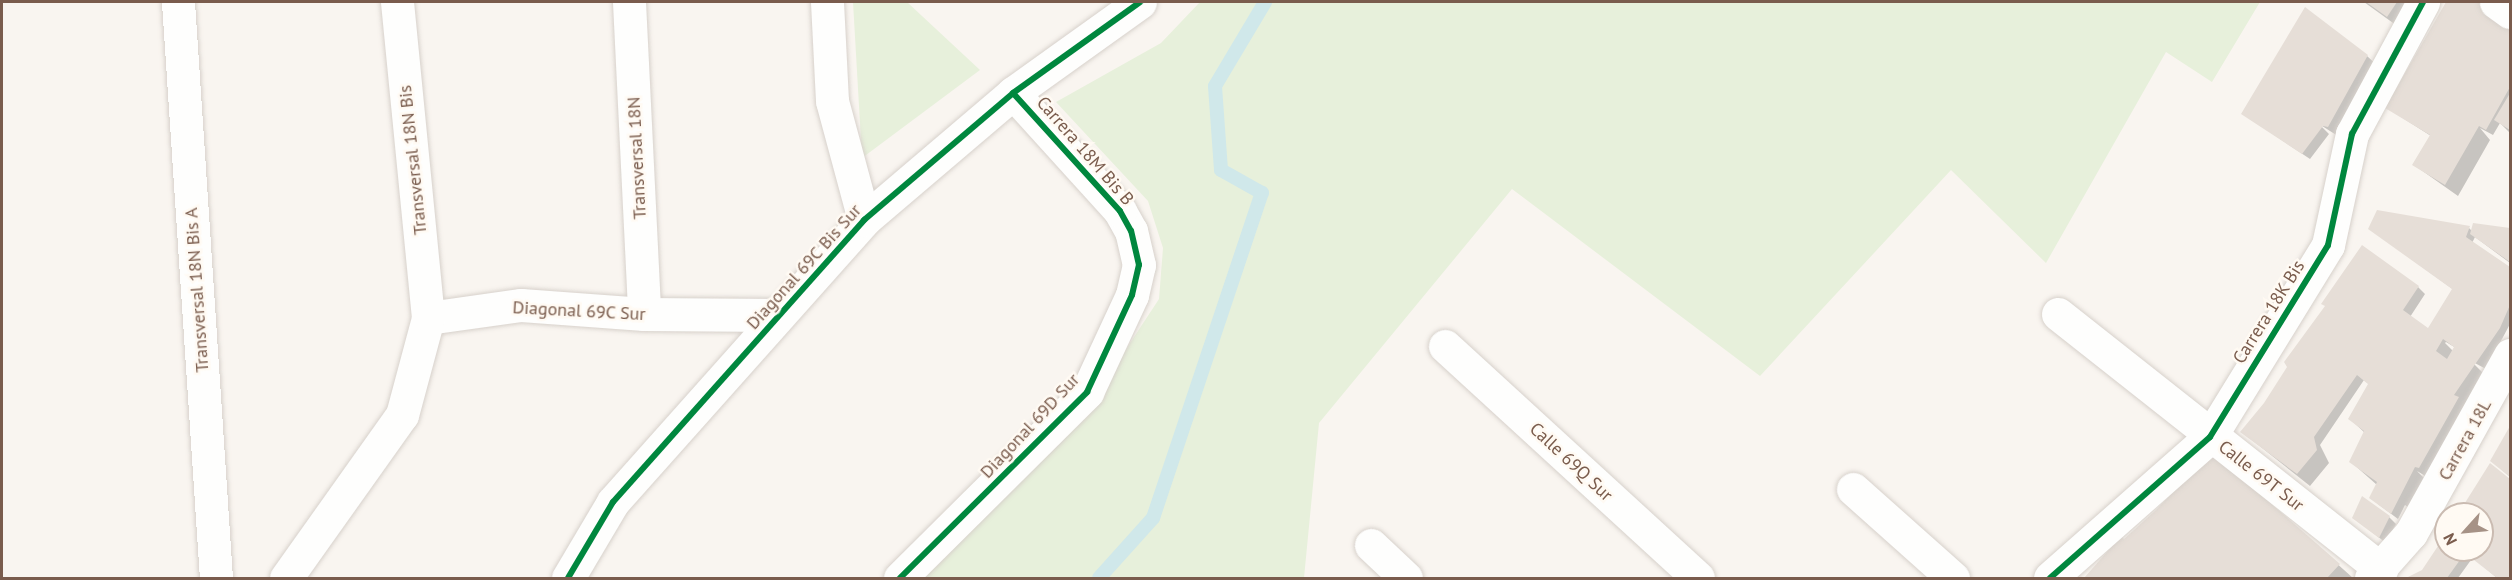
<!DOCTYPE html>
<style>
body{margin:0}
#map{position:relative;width:2512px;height:580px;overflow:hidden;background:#f9f5f0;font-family:"PT Sans",sans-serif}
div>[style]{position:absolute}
.green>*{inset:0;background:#e7f0db}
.shadow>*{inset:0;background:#0003}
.stream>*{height:14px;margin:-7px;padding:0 7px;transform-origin:7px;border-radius:7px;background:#d0e8ea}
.building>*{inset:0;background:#e6ded7}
.roads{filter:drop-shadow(0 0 2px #d7d1cb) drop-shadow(0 0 2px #d7d1cb)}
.street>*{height:33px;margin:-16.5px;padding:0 16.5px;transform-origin:16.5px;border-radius:16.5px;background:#fefefd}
.secondary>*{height:33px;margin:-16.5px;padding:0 16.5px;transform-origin:16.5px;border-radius:16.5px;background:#fefefd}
.cycleway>*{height:6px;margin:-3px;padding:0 3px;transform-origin:3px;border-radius:3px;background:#00873e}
span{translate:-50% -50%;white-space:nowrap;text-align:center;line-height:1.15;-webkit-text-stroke:5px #fffaf3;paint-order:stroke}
.street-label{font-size:18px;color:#7a5c4d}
.frame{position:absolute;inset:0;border:3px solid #7a5c4d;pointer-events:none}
.north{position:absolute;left:2434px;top:502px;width:60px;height:60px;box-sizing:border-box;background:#fffaf3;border:2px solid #cabbb1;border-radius:50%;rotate:243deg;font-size:16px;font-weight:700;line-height:24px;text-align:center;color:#7a5c4d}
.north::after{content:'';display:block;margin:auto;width:21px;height:27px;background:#a69286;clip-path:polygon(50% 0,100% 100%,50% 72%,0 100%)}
</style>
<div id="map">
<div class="green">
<i style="clip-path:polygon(853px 2px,907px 2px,980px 70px,862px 158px)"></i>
<i style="clip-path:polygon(1200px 2px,2260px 2px,2212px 82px,2166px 52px,2046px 263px,1951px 170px,1760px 376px,1512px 189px,1319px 423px,1304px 578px,917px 578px,1090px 404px,1159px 299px,1163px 248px,1148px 201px,1056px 102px,1161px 43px)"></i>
</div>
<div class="shadow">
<i style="clip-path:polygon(2364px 2px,2415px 2px,2400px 28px)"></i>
<i style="clip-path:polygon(2448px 2px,2483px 2px,2510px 18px,2510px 133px,2500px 123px,2493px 135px,2480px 128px,2490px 140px,2458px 196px,2414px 165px,2431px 136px,2387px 108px)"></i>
<i style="clip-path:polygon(2367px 56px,2380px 68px,2341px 138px,2319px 124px,2329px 134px,2310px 159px,2243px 114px)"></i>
<i style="clip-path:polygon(evenodd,2474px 225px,2510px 229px,2510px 263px,2475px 237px,2472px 243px,2510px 269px,2510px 324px,2486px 369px,2471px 361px,2486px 376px,2432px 480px,2417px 471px,2430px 484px,2416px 513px,2405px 505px,2398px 519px,2378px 504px,2377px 485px,2351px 462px,2365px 433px,2350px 419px,2370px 385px,2364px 380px,2320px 445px,2329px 463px,2310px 486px,2242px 432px,2418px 287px,2425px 294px,2410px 317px,2428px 330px,2454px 290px,2370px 229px,2469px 228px,2472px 231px,2474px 225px,2446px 342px,2456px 348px,2453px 351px,2445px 343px,2446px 342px)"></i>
<i style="clip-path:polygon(2510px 429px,2510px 477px,2492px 461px)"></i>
<i style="clip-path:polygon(2490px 466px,2510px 481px,2510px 578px,2497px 578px,2464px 550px,2482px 550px,2482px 514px,2460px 514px)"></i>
<i style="clip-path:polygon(2353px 517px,2389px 517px,2396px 524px,2386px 543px)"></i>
<i style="clip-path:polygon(2305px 535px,2353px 578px,2229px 578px,2210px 560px,2225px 578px,2086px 578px,2121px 539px)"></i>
<i style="clip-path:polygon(2446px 537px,2446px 550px,2462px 550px,2471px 560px,2458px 578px,2408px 578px,2423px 572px)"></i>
</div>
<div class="stream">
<i style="left:1099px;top:578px;width:81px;rotate:-48deg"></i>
<i style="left:1153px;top:518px;width:343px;rotate:-71.5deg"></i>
<i style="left:1262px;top:193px;width:47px;rotate:-150.7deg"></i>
<i style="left:1221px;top:170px;width:84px;rotate:-94.1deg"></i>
<i style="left:1215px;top:86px;width:98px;rotate:-59.2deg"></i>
</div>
<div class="building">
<i style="clip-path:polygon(2366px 2px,2397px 2px,2387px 17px)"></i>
<i style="clip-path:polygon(2446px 2px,2486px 2px,2510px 16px,2510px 87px,2486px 130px,2479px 126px,2445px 185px,2412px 165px,2430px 135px,2385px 108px)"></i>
<i style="clip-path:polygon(2305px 7px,2368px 55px,2328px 127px,2323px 126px,2302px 154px,2241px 114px)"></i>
<i style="clip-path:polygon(2510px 93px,2510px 130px,2494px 120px)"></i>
<i style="clip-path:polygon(evenodd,2377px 210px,2470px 226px,2466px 237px,2510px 267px,2510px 305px,2500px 328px,2454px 395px,2459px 397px,2419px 468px,2415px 467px,2391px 514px,2369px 498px,2377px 482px,2349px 462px,2364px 431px,2348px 419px,2368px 384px,2357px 375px,2314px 437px,2317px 450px,2297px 474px,2240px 432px,2264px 403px,2287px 367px,2284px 362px,2325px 306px,2321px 304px,2362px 245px,2419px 286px,2403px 310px,2428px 328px,2452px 289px,2368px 229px,2377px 210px,2443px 339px,2454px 347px,2447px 359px,2436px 351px,2443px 339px)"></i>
<i style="clip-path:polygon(2473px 223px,2510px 228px,2510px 262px,2470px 234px)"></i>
<i style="clip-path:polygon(2510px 426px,2510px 477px,2490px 461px)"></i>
<i style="clip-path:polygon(2212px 452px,2340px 564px,2327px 578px,2084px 578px,2121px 536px,2124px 539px,2156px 510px)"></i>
<i style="clip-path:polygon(2490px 463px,2510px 479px,2510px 578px,2497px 578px,2465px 553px,2447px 578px,2406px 578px,2422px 570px,2446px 534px,2446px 550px,2482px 550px,2482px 514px,2458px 514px)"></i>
<i style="clip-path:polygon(2362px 496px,2390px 516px,2379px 538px,2352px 518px)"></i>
</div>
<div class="roads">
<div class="street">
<i style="left:178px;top:2px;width:577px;rotate:86.23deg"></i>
<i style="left:629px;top:2px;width:312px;rotate:87.2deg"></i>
<i style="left:827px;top:2px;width:99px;rotate:87.1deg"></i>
<i style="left:832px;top:101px;width:123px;rotate:74.9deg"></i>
<i style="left:2496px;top:2px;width:17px;rotate:36deg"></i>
<i style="left:2058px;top:314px;width:412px;rotate:38.3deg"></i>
<i style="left:428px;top:318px;width:94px;rotate:-8deg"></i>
<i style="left:521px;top:305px;width:123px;rotate:4.2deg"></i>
<i style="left:644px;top:314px;width:135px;rotate:0.4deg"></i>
<i style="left:1445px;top:346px;width:343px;rotate:42.5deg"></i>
<i style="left:1853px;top:489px;width:134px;rotate:41.7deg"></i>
<i style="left:1371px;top:545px;width:48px;rotate:43.3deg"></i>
<i style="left:286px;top:578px;width:200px;rotate:-54.6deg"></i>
<i style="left:402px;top:415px;width:100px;rotate:-75deg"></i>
<i style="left:428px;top:318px;width:318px;rotate:-95.6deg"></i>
<i style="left:568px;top:578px;width:88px;rotate:-59.4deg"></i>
<i style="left:613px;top:502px;width:378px;rotate:-48.3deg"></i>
<i style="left:864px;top:220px;width:196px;rotate:-40.4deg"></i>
<i style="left:1013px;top:93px;width:156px;rotate:-35.6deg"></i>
<i style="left:900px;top:578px;width:264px;rotate:-44.8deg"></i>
<i style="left:1087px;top:392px;width:107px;rotate:-65.1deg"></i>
<i style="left:1132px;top:295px;width:31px;rotate:-77deg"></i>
<i style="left:1139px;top:265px;width:35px;rotate:-103deg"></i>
<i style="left:1131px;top:231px;width:23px;rotate:-119deg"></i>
<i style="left:1120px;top:211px;width:159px;rotate:-132.2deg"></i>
<i style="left:2050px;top:578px;width:213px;rotate:-41.4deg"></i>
<i style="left:2210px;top:437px;width:225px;rotate:-58.4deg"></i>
<i style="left:2328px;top:245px;width:114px;rotate:-77.8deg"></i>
<i style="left:2352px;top:134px;width:150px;rotate:-61.7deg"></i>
</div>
<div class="secondary">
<i style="left:2371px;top:578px;width:60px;rotate:-48.4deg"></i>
<i style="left:2411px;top:533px;width:204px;rotate:-60.9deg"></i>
</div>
</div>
<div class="cycleway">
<i style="left:568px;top:578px;width:88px;rotate:-59.4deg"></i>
<i style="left:613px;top:502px;width:378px;rotate:-48.3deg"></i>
<i style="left:864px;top:220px;width:196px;rotate:-40.4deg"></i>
<i style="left:1013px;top:93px;width:156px;rotate:-35.6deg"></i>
<i style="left:900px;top:578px;width:264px;rotate:-44.8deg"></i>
<i style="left:1087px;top:392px;width:107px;rotate:-65.1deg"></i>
<i style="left:1132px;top:295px;width:31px;rotate:-77deg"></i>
<i style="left:1139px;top:265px;width:35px;rotate:-103deg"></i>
<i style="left:1131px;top:231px;width:23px;rotate:-119deg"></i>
<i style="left:1120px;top:211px;width:159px;rotate:-132.2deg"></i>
<i style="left:2050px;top:578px;width:213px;rotate:-41.4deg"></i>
<i style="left:2210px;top:437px;width:225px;rotate:-58.4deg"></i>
<i style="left:2328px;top:245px;width:114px;rotate:-77.8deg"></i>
<i style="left:2352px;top:134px;width:150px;rotate:-61.7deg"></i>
</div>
<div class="street-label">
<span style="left:1085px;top:151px;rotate:49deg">Carrera 18M Bis B</span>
<span style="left:637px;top:158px;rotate:-93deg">Transversal 18N</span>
<span style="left:413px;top:160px;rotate:-96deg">Transversal 18N Bis</span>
<span style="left:804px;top:267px;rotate:-48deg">Diagonal 69C Bis Sur</span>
<span style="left:197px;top:290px;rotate:-94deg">Transversal 18N Bis A</span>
<span style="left:579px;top:311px;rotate:3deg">Diagonal 69C Sur</span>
<span style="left:2269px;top:312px;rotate:-58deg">Carrera 18K Bis</span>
<span style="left:1030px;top:426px;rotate:-47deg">Diagonal 69D Sur</span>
<span style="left:2465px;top:440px;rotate:-61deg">Carrera 18L</span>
<span style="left:1571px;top:462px;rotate:43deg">Calle 69Q Sur</span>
<span style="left:2261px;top:476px;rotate:38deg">Calle 69T Sur</span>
</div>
<div class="frame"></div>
<div class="north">N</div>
</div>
